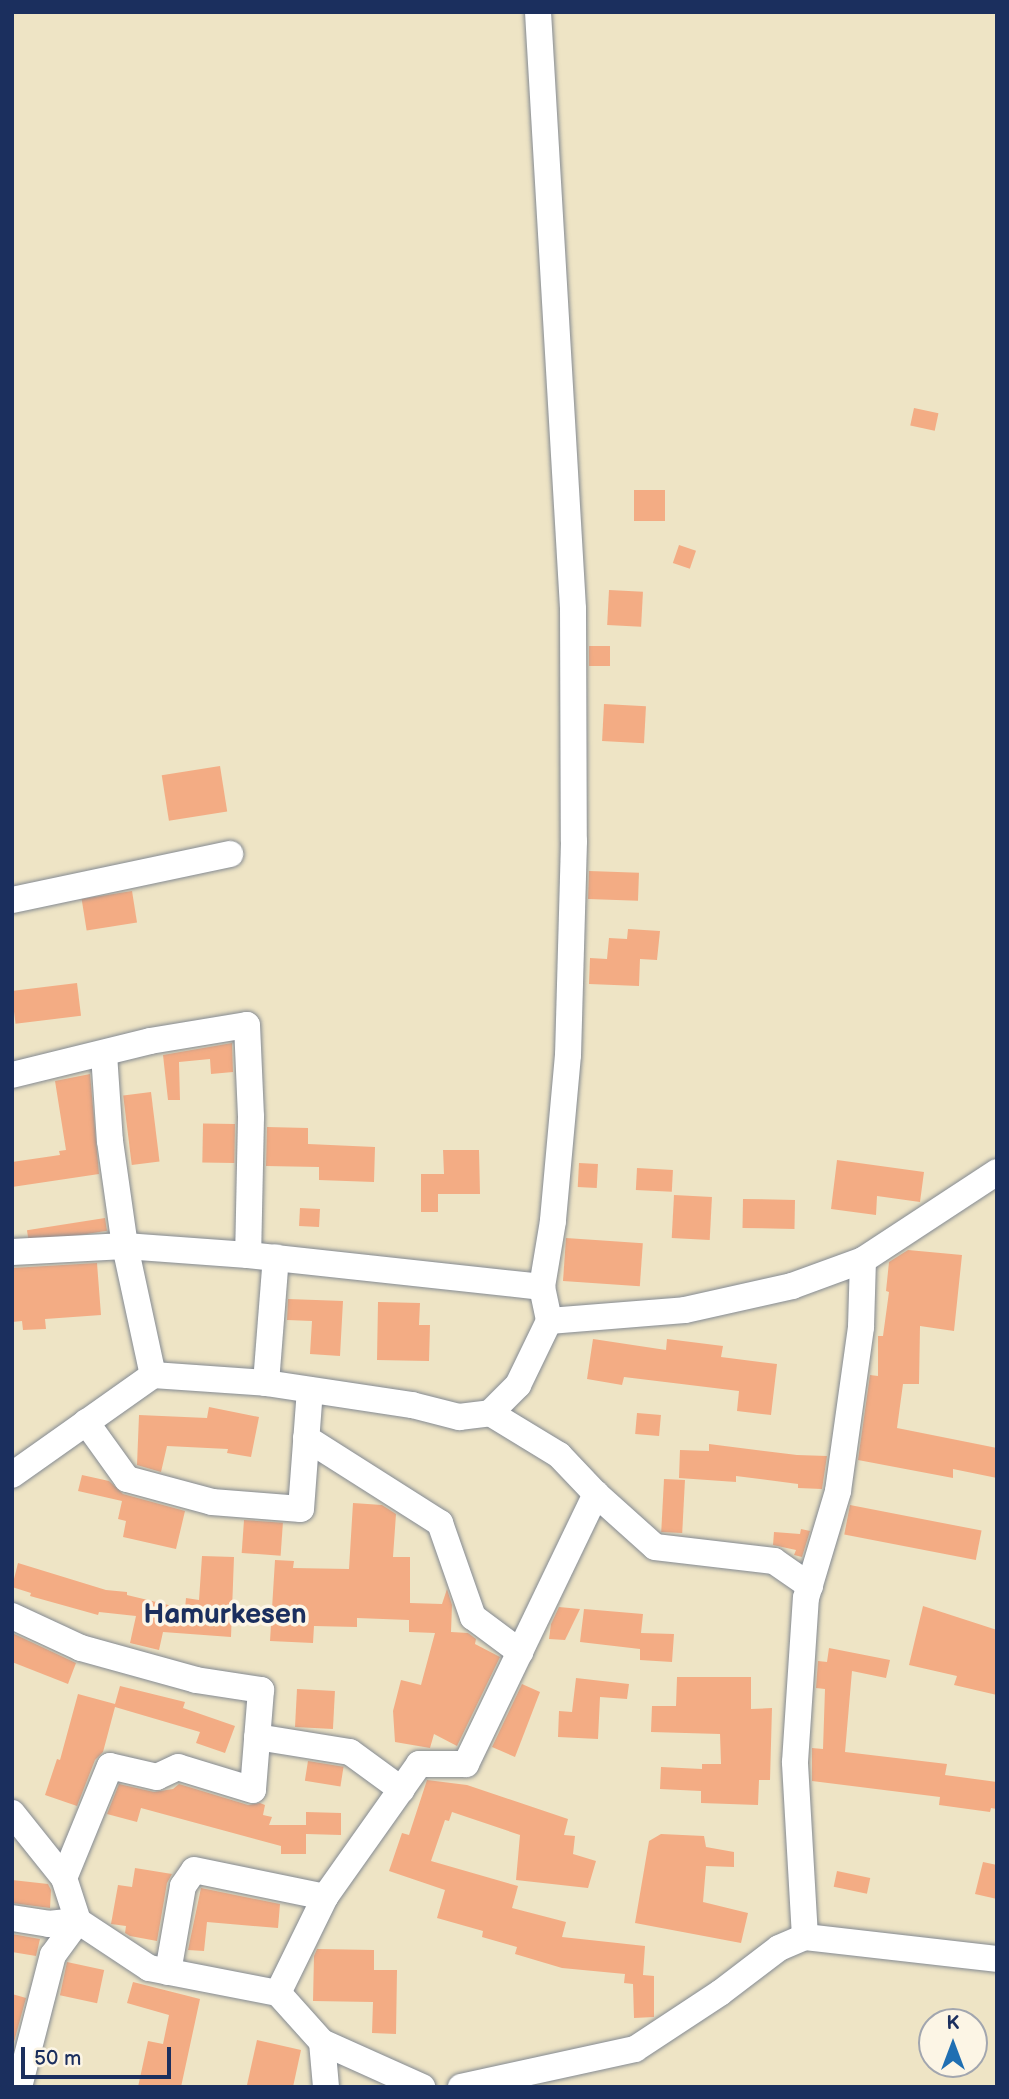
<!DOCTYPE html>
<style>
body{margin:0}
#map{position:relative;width:1009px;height:2099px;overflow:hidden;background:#eee4c5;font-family:"Balsamiq Sans",sans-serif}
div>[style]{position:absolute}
.building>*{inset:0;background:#f3ac84;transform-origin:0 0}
.roads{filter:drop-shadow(0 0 2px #848a92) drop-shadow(0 0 2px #848a92)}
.minor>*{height:26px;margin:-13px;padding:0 13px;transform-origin:13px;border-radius:13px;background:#fff}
span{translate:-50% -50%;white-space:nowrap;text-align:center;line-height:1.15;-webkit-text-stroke:7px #fcf5e5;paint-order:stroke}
.quarter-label{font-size:28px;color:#1b2f5e;font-weight:700}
.frame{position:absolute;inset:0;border:14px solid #1b2f5e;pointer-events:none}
.north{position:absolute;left:918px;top:2008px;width:70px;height:70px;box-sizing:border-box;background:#fcf5e5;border:2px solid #a2a6af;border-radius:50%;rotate:0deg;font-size:19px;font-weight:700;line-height:28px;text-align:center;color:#1b2f5e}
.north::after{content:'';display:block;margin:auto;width:24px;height:32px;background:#1f6fb2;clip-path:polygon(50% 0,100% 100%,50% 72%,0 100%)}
.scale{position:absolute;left:21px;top:2047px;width:150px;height:32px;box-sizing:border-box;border:4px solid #1b2f5e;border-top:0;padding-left:9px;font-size:21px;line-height:24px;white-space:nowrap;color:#1b2f5e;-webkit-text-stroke:5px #fcf5e5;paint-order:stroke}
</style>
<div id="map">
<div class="building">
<i style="left:914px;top:408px;width:25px;height:18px;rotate:12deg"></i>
<i style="left:634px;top:490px;width:31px;height:31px"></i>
<i style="left:679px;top:545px;width:18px;height:19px;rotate:19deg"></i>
<i style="left:609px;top:590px;width:34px;height:35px;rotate:3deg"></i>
<i style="left:589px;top:646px;width:21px;height:20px"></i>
<i style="left:604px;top:704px;width:42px;height:37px;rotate:3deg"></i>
<i style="left:220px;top:766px;width:46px;height:59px;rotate:81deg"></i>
<i style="left:589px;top:871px;width:50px;height:28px;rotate:2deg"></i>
<i style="left:132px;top:891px;width:32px;height:51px;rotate:81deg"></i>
<i style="clip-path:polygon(628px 929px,660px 931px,657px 960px,640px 959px,639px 986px,589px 984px,590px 958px,607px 959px,609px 938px,627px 939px)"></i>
<i style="left:77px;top:983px;width:33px;height:66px;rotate:83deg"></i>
<i style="clip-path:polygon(232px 1043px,233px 1072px,211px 1074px,210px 1059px,179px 1062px,180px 1100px,168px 1100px,163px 1055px)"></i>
<i style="clip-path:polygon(90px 1074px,99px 1174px,12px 1187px,12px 1162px,60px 1155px,59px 1151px,66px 1150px,55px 1081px)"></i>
<i style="left:151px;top:1092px;width:70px;height:28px;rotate:83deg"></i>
<i style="left:235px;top:1124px;width:39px;height:32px;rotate:91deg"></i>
<i style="clip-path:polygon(267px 1127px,308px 1128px,308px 1144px,375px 1147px,374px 1182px,319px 1180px,319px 1167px,266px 1166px)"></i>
<i style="clip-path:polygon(443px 1150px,479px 1150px,480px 1194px,438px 1194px,438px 1212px,421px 1212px,421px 1174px,444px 1174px)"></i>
<i style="clip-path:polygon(837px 1160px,924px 1172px,920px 1202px,877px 1196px,876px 1215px,831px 1209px)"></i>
<i style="left:579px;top:1163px;width:19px;height:24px;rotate:3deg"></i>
<i style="left:637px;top:1168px;width:36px;height:22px;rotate:3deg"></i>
<i style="left:674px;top:1195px;width:38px;height:43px;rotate:3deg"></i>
<i style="left:743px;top:1199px;width:52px;height:29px;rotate:1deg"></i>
<i style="left:300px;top:1208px;width:20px;height:18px;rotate:3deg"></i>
<i style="left:105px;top:1218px;width:13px;height:79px;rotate:81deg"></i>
<i style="left:566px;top:1238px;width:77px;height:43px;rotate:4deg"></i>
<i style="clip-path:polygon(908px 1250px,962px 1255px,954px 1331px,920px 1326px,919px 1384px,903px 1384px,897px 1428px,997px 1448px,997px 1478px,953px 1469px,953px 1478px,858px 1460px,870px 1375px,878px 1376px,878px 1336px,883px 1336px,889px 1292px,886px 1291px,889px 1262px)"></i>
<i style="clip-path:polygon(97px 1263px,101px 1315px,45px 1319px,46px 1329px,23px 1330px,22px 1321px,12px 1322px,12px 1268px)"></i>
<i style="clip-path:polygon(288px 1299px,343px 1301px,340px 1356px,310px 1354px,312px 1321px,287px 1320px)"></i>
<i style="clip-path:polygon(378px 1302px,420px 1303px,419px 1325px,430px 1325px,429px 1361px,377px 1360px)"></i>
<i style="clip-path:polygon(593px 1339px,666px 1350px,667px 1339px,723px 1346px,721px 1357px,777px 1364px,771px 1415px,737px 1411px,739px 1391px,624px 1377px,622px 1385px,587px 1379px)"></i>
<i style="clip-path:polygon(209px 1407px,259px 1417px,251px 1457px,227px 1453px,228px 1449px,167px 1446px,161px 1472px,137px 1465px,139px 1415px,207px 1418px)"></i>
<i style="left:637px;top:1413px;width:24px;height:21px;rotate:5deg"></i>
<i style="clip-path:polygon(709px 1444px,797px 1455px,827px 1456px,822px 1489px,798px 1488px,798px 1484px,736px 1476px,736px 1482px,679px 1478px,680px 1450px,709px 1451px)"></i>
<i style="clip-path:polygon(82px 1475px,109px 1481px,123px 1494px,185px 1511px,176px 1549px,123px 1537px,126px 1521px,118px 1519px,122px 1501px,78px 1491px)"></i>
<i style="left:664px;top:1479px;width:21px;height:53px;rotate:3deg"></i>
<i style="clip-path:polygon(353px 1503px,382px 1505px,396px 1514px,393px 1557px,410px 1557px,410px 1603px,442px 1604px,447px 1589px,452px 1605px,451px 1632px,468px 1633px,476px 1639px,475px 1644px,500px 1657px,457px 1746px,434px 1734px,430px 1748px,395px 1742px,393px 1711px,401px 1680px,421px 1685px,435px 1633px,409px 1632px,409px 1620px,357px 1618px,357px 1627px,314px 1626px,313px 1643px,270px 1641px,275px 1560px,294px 1561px,293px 1568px,349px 1569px)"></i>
<i style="left:850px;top:1505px;width:134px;height:30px;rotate:11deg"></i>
<i style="left:244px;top:1520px;width:39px;height:33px;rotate:4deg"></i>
<i style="clip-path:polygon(801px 1529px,810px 1531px,802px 1557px,794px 1555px,796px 1550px,773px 1545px,774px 1532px,800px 1534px)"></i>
<i style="clip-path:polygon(202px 1556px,234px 1557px,231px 1637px,163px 1632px,159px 1650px,130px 1643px,136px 1616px,99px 1612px,98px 1615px,30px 1596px,31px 1593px,12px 1587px,18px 1563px,106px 1590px,127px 1592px,127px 1595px,185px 1609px,186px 1598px,199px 1600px)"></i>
<i style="clip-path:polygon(923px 1606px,997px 1630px,997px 1695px,954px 1685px,957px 1676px,909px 1665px)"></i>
<i style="clip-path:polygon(559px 1607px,580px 1609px,565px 1640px,549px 1639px,551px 1624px)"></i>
<i style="clip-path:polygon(584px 1609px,643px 1614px,641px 1633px,674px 1634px,672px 1662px,640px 1660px,640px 1649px,580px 1642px)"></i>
<i style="clip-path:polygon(12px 1633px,76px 1663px,68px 1684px,12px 1662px)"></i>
<i style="clip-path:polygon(829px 1648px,890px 1660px,886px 1678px,852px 1671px,845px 1752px,947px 1764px,945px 1775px,997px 1782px,997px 1809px,991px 1808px,990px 1812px,939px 1805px,940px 1797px,812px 1781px,812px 1748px,823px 1749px,825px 1689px,816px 1688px,818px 1661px,827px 1662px)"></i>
<i style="clip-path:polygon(677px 1677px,751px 1677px,751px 1709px,772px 1708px,770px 1780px,759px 1780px,758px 1805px,701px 1803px,701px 1791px,660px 1789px,661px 1767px,702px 1769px,702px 1764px,721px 1764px,720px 1734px,651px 1732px,652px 1706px,676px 1706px)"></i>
<i style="clip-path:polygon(576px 1678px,629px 1684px,627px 1699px,600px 1697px,598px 1739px,558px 1737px,559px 1711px,572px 1712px)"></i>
<i style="clip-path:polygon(522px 1684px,540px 1692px,515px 1757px,492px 1747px)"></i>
<i style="clip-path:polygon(120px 1686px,185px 1702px,183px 1708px,235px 1726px,225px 1753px,196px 1743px,200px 1732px,115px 1707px,103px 1752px,95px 1760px,77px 1806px,45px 1795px,57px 1759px,60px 1760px,78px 1694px,115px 1704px)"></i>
<i style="left:297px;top:1689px;width:38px;height:38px;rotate:3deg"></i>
<i style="left:308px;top:1761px;width:36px;height:20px;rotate:9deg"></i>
<i style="clip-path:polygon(427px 1780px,467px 1785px,568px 1819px,564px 1835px,575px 1836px,573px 1854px,596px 1861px,588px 1888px,516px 1880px,520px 1835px,452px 1812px,449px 1821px,445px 1820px,431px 1861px,518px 1886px,512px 1908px,566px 1922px,562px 1937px,645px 1946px,643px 1975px,654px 1976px,654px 2017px,634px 2018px,633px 1984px,624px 1983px,625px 1974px,562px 1968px,515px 1954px,517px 1947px,482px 1937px,483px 1931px,437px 1918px,445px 1890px,389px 1871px,402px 1833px,409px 1835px)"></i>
<i style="clip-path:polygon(119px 1784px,154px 1792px,173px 1789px,179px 1784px,248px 1805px,260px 1803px,265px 1805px,263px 1815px,272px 1817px,269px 1825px,306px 1825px,306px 1812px,341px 1813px,341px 1835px,306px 1834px,306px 1854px,281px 1854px,281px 1846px,141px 1808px,137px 1822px,107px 1814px)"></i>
<i style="clip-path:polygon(661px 1834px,704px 1836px,706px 1847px,734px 1852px,734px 1867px,706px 1866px,703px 1902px,748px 1913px,741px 1943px,635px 1923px,649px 1841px)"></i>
<i style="clip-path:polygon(983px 1862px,997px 1865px,997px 1899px,975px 1894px)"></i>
<i style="clip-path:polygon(135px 1868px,172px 1874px,167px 1883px,157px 1941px,130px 1936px,125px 1933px,126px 1926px,111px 1924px,118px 1885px,132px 1887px)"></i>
<i style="left:837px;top:1871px;width:34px;height:16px;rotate:12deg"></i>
<i style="clip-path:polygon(12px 1880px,48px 1884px,51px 1890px,50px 1908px,12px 1903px)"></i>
<i style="clip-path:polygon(201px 1888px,280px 1904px,278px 1928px,207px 1922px,204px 1951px,188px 1950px)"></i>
<i style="clip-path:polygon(12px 1934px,40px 1939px,36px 1956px,12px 1952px)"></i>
<i style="clip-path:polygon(317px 1949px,374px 1950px,374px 1970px,397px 1970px,396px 2034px,372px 2033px,373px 2002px,313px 2001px,314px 1956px)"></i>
<i style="left:67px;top:1962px;width:38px;height:34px;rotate:12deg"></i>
<i style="clip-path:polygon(133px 1982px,200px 1999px,181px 2087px,138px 2087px,148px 2041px,163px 2044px,169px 2015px,127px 2003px)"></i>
<i style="clip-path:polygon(12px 1994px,26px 1998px,14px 2042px,12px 2042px)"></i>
<i style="clip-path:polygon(257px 2040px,301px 2050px,293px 2087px,247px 2085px)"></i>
</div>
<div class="roads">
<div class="minor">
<i style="left:538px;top:12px;width:598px;rotate:86.64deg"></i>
<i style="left:573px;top:609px;width:232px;rotate:89.8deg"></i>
<i style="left:574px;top:841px;width:214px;rotate:91.6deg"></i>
<i style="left:568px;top:1055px;width:167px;rotate:95.2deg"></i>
<i style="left:553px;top:1221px;width:67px;rotate:99.5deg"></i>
<i style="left:542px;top:1287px;width:35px;rotate:78deg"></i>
<i style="left:12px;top:900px;width:223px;rotate:-11.9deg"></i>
<i style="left:104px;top:1054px;width:87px;rotate:86.1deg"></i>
<i style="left:110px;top:1141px;width:106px;rotate:81.9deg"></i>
<i style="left:125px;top:1246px;width:132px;rotate:77.8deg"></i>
<i style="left:12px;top:1075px;width:142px;rotate:-13.8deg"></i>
<i style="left:150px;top:1041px;width:98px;rotate:-9.4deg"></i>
<i style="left:247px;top:1025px;width:92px;rotate:87.5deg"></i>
<i style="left:251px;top:1117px;width:138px;rotate:91.2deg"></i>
<i style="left:12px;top:1252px;width:113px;rotate:-3deg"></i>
<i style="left:125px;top:1246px;width:123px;rotate:4.2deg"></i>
<i style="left:248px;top:1255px;width:296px;rotate:6.2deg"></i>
<i style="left:266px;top:1383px;width:126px;rotate:-85.5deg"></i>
<i style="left:490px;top:1413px;width:81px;rotate:31.3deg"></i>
<i style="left:559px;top:1455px;width:54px;rotate:46.5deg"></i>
<i style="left:596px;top:1494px;width:79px;rotate:41.9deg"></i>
<i style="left:655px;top:1547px;width:120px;rotate:6.7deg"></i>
<i style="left:774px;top:1561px;width:44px;rotate:34.8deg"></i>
<i style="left:86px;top:1422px;width:70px;rotate:54.3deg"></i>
<i style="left:127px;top:1479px;width:88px;rotate:15.1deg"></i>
<i style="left:212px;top:1502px;width:89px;rotate:4.5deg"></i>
<i style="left:301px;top:1509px;width:119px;rotate:-85.7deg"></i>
<i style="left:306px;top:1438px;width:159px;rotate:32.4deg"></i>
<i style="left:440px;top:1523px;width:100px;rotate:70.7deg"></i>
<i style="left:473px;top:1617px;width:59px;rotate:36.7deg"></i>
<i style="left:12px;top:1475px;width:173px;rotate:-35.3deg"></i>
<i style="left:153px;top:1375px;width:113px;rotate:4deg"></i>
<i style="left:266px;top:1383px;width:148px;rotate:8.6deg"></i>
<i style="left:412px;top:1405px;width:49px;rotate:14.3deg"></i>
<i style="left:459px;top:1417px;width:31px;rotate:-7deg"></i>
<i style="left:490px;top:1413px;width:40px;rotate:-45deg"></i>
<i style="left:518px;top:1385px;width:71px;rotate:-64.2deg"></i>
<i style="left:549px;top:1321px;width:136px;rotate:-4.6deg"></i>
<i style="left:685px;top:1310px;width:110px;rotate:-12.6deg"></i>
<i style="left:792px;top:1286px;width:76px;rotate:-20.1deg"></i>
<i style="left:863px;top:1260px;width:160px;rotate:-33.3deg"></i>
<i style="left:12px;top:1616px;width:76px;rotate:24.9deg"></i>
<i style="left:81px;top:1648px;width:119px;rotate:15.5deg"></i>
<i style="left:196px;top:1680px;width:66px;rotate:8.7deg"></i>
<i style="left:261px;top:1690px;width:100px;rotate:94.6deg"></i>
<i style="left:253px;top:1790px;width:78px;rotate:-163deg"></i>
<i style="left:178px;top:1767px;width:23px;rotate:155deg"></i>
<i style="left:157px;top:1777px;width:48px;rotate:-166.8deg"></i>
<i style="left:110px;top:1766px;width:121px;rotate:112.3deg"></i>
<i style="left:257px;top:1737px;width:94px;rotate:9.2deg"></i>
<i style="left:350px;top:1752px;width:64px;rotate:36.2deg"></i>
<i style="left:12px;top:1813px;width:83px;rotate:51.3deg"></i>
<i style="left:64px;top:1878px;width:45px;rotate:72deg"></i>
<i style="left:78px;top:1921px;width:85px;rotate:33.5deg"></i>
<i style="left:149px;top:1968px;width:131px;rotate:11deg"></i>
<i style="left:278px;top:1993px;width:66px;rotate:48.1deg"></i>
<i style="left:322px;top:2042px;width:45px;rotate:84.9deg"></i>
<i style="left:12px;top:1918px;width:36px;rotate:9deg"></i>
<i style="left:48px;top:1924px;width:30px;rotate:-6deg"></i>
<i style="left:805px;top:1937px;width:175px;rotate:-93.3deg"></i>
<i style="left:795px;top:1762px;width:164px;rotate:-86.2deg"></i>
<i style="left:806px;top:1598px;width:112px;rotate:-73.3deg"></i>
<i style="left:838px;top:1491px;width:166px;rotate:-82deg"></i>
<i style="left:861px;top:1327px;width:67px;rotate:-88.3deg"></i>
<i style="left:168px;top:1972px;width:87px;rotate:-80.1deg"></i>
<i style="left:183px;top:1886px;width:19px;rotate:-55deg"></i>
<i style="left:194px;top:1870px;width:134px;rotate:11.6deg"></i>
<i style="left:278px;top:1993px;width:107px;rotate:-63.9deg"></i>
<i style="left:325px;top:1897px;width:163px;rotate:-54.7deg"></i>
<i style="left:419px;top:1764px;width:47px"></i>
<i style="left:466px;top:1764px;width:300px;rotate:-64.3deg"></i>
<i style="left:322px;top:2042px;width:110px;rotate:24.2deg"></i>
<i style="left:19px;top:2087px;width:136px;rotate:-75.6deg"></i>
<i style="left:53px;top:1955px;width:42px;rotate:-53.7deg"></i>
<i style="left:461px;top:2087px;width:178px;rotate:-12.3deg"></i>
<i style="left:635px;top:2049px;width:102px;rotate:-33.4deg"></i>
<i style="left:720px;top:1993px;width:74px;rotate:-37.3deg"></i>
<i style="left:779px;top:1948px;width:28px;rotate:-23deg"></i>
<i style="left:805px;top:1937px;width:193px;rotate:6.5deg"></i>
</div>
</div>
<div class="quarter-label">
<span style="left:225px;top:1615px">Hamurkesen</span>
</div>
<div class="frame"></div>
<div class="north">K</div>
<div class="scale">50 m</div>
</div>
